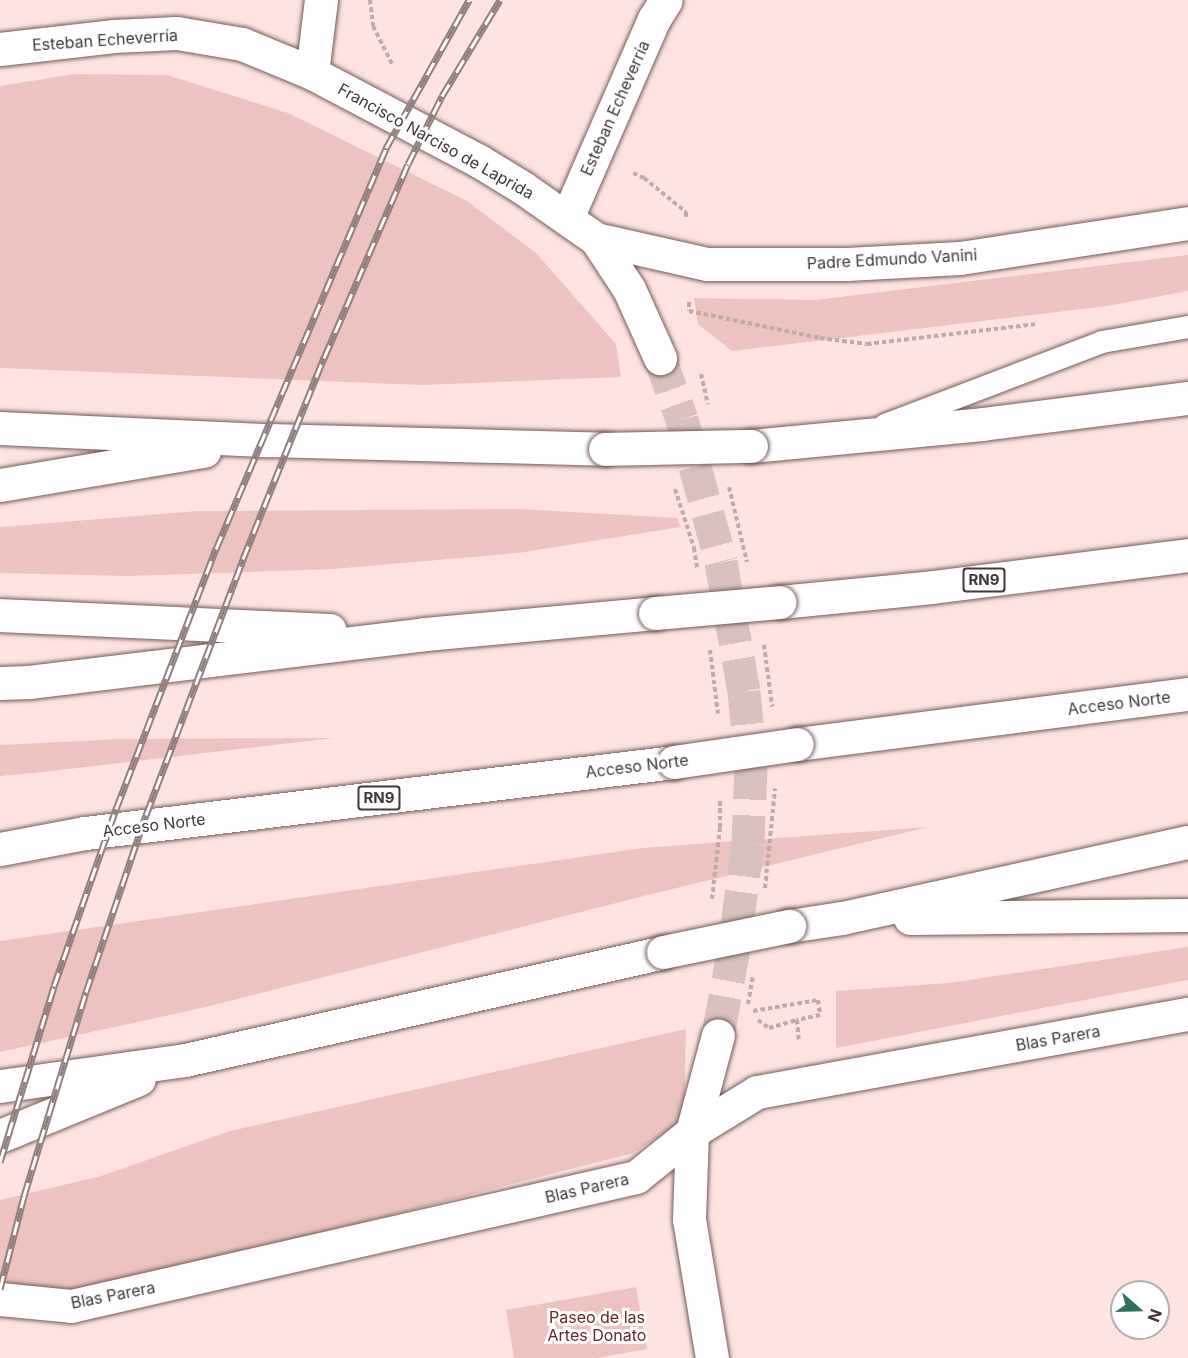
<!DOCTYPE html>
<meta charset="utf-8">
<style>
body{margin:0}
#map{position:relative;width:1188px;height:1358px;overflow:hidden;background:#ffe3e0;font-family:Inter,sans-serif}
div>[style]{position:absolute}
.green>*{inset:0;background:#ecc3be}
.tertiary-tunnel>*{height:33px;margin-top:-16.5px;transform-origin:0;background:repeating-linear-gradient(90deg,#d9c1be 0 33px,transparent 0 49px)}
.path>*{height:4px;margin-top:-2px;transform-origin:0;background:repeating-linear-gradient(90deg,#c0aaa7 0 4.5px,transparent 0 7.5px)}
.roads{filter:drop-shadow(0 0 2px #725b58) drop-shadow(0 0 2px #725b58)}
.service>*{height:22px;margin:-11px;padding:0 11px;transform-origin:11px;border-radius:11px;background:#fff}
.minor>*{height:33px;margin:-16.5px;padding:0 16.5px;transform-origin:16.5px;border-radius:16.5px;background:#fff}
.tertiary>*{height:33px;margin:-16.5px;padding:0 16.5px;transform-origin:16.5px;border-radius:16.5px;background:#fff}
.motorway>*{height:33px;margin:-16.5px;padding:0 16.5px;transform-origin:16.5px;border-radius:16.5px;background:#fff}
.rail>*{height:7px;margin-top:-3.5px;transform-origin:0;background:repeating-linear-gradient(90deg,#fff 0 14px,#92807e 0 28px);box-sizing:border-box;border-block:2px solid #92807e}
.bridges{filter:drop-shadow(0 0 2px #725b58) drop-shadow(0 0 2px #725b58)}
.motorway-bridge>*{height:33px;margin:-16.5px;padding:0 16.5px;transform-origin:16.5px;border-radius:16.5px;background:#fff}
span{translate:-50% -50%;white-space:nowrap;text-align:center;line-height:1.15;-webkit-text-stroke:6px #fff;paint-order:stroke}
.shield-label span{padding:2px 4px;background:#fff;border:2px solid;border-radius:4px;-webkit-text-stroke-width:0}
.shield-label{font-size:15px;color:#423836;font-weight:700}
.street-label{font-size:16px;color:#423836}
.park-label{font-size:16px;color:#632925}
.north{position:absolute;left:1110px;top:1280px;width:60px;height:60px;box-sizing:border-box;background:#fff;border:2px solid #b3afaf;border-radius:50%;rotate:110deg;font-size:16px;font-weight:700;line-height:24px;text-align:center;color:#423836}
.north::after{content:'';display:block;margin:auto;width:21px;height:27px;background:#2d7062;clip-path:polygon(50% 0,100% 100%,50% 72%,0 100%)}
</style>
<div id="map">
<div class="green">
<i style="clip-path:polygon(74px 74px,167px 75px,288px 113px,467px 201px,536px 253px,616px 344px,621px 377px,422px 385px,0 368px,0 86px)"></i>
<i style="clip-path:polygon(1188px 255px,1188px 291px,1107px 306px,732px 351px,698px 324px,694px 298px,815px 300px)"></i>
<i style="clip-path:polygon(520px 509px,677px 518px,681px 527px,518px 553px,334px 569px,128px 576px,0 573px,0 527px,198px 511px)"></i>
<i style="clip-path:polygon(334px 738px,43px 772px,0 776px,0 745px,120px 739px)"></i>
<i style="clip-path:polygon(928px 827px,648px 895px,206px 1007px,0 1052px,0 941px,642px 848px)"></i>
<i style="clip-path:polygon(1188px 947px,1188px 980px,836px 1048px,836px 991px,949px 983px)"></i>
<i style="clip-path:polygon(686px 1029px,684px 1121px,633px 1153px,376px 1219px,63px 1294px,0 1284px,0 1200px,101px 1176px,230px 1131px)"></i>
<i style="clip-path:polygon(636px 1287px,647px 1349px,596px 1358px,514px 1358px,506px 1310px)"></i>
</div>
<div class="tertiary-tunnel">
<i style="left:660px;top:358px;width:65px;rotate:70.2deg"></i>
<i style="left:682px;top:419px;width:148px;rotate:74.7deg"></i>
<i style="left:721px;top:562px;width:131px;rotate:79.9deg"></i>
<i style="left:744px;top:691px;width:75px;rotate:84.7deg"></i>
<i style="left:751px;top:766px;width:77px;rotate:92.2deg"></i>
<i style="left:748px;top:843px;width:106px;rotate:97.6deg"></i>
<i style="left:734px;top:948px;width:88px;rotate:100.4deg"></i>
</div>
<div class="path">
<i style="left:370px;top:0;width:26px;rotate:83deg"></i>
<i style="left:373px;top:26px;width:45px;rotate:63.4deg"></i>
<i style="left:633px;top:173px;width:12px;rotate:24deg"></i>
<i style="left:644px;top:178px;width:54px;rotate:39deg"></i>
<i style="left:686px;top:212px;width:5px;rotate:90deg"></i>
<i style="left:689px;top:302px;width:9px;rotate:90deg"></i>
<i style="left:689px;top:311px;width:134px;rotate:11.6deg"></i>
<i style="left:820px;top:338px;width:47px;rotate:7.3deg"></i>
<i style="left:867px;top:344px;width:171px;rotate:-6.7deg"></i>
<i style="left:701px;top:374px;width:31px;rotate:77deg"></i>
<i style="left:729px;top:487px;width:77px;rotate:76.5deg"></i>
<i style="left:675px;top:489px;width:62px;rotate:72.1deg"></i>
<i style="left:694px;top:548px;width:20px;rotate:81deg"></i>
<i style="left:764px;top:645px;width:62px;rotate:82.5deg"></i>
<i style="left:710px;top:650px;width:64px;rotate:82.9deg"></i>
<i style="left:765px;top:888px;width:100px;rotate:-84.2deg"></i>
<i style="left:712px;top:899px;width:71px;rotate:-83.6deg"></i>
<i style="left:720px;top:828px;width:29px;rotate:-90deg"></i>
<i style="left:748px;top:1004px;width:28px;rotate:-80deg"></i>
<i style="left:753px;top:1011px;width:66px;rotate:-9.6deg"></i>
<i style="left:818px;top:1000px;width:15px;rotate:82deg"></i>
<i style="left:820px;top:1015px;width:24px;rotate:168deg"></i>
<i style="left:758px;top:1020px;width:14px;rotate:36deg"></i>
<i style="left:769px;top:1028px;width:29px;rotate:-16deg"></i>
<i style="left:797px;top:1020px;width:22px;rotate:85deg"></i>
</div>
<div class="roads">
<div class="service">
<i style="left:885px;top:425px;width:232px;rotate:-20.9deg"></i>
<i style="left:1102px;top:342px;width:87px;rotate:-9.9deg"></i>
</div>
<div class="minor">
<i style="left:567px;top:218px;width:217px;rotate:-66.4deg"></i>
<i style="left:654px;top:19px;width:22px;rotate:-58deg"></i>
</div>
<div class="tertiary">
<i style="left:0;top:49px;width:115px;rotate:-6.5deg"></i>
<i style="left:114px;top:36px;width:63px;rotate:-2.7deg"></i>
<i style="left:177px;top:33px;width:66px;rotate:9.6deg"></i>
<i style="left:242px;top:44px;width:76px;rotate:22.5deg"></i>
<i style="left:312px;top:73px;width:189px;rotate:27.8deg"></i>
<i style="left:479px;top:161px;width:52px;rotate:31.5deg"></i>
<i style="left:523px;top:188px;width:89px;rotate:34.9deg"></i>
<i style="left:596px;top:239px;width:60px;rotate:56.6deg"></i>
<i style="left:629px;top:289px;width:76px;rotate:65.8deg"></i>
<i style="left:312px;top:73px;width:74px;rotate:-83deg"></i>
<i style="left:596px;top:239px;width:114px;rotate:12.7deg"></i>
<i style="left:707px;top:264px;width:140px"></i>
<i style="left:847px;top:264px;width:113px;rotate:-3deg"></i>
<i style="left:960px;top:258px;width:231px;rotate:-8.7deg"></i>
<i style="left:0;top:1299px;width:71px;rotate:5.6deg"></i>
<i style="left:71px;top:1306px;width:580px;rotate:-12.86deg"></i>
<i style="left:636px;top:1177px;width:72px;rotate:-38.8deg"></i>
<i style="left:692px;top:1132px;width:76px;rotate:-31.6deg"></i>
<i style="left:757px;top:1092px;width:438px;rotate:-10.3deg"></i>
<i style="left:712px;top:1358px;width:141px;rotate:-99.4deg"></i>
<i style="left:689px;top:1219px;width:87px;rotate:-88deg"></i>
<i style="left:692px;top:1132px;width:100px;rotate:-75deg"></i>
</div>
<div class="motorway">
<i style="left:0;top:428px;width:268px;rotate:2.6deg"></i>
<i style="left:268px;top:440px;width:337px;rotate:1.5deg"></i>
<i style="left:751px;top:446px;width:232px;rotate:-5.4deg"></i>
<i style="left:982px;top:424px;width:208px;rotate:-7.2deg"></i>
<i style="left:0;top:485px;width:207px;rotate:-9.5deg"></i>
<i style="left:780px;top:602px;width:153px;rotate:-5.6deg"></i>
<i style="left:932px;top:587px;width:258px;rotate:-7.1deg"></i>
<i style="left:0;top:615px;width:330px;rotate:2.6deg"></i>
<i style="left:0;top:683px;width:29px;rotate:-2deg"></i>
<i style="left:29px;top:682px;width:399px;rotate:-6.9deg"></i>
<i style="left:425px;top:634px;width:231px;rotate:-5.2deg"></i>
<i style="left:797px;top:744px;width:394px;rotate:-7.3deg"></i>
<i style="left:0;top:849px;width:86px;rotate:-10.7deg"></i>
<i style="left:85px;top:833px;width:593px;rotate:-6.87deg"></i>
<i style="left:910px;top:918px;width:278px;rotate:-0.6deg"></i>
<i style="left:789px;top:926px;width:54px;rotate:-8.6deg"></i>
<i style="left:842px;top:918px;width:354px;rotate:-12.4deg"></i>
<i style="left:0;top:1086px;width:187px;rotate:-8deg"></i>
<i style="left:185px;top:1060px;width:490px;rotate:-12.7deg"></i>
<i style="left:0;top:1136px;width:150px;rotate:-22.3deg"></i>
</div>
</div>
<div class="rail">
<i style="left:0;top:1162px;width:184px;rotate:-72.9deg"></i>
<i style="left:54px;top:986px;width:188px;rotate:-70.7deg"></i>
<i style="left:116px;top:809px;width:279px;rotate:-69deg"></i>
<i style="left:216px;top:549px;width:436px;rotate:-67deg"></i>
<i style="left:386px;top:148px;width:170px;rotate:-60.7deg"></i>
<i style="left:0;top:1289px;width:96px;rotate:-75.5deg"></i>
<i style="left:24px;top:1196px;width:213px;rotate:-73.1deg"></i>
<i style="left:86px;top:992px;width:187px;rotate:-71.3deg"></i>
<i style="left:146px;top:815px;width:274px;rotate:-69.2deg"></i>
<i style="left:243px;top:559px;width:217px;rotate:-68.1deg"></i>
<i style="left:324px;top:358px;width:211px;rotate:-66.6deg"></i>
<i style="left:408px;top:164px;width:76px;rotate:-63.4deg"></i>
<i style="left:442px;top:96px;width:112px;rotate:-58.9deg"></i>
</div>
<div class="bridges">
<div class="motorway-bridge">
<i style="left:605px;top:449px;width:146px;rotate:-1.2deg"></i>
<i style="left:655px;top:613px;width:125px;rotate:-5deg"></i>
<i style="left:674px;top:762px;width:124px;rotate:-8.3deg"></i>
<i style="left:663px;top:952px;width:129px;rotate:-11.7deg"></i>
</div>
</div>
<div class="shield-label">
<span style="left:984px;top:580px">RN9</span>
<span style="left:379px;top:798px">RN9</span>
</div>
<div class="street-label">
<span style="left:105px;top:40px;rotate:-4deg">Esteban Echeverría</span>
<span style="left:615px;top:108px;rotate:-66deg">Esteban Echeverría</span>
<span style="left:436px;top:141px;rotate:29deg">Francisco Narciso de Laprida</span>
<span style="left:892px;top:259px;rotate:-3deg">Padre Edmundo Vanini</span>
<span style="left:1119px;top:703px;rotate:-7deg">Acceso Norte</span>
<span style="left:637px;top:766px;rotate:-7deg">Acceso Norte</span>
<span style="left:154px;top:825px;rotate:-7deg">Acceso Norte</span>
<span style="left:1058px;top:1038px;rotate:-10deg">Blas Parera</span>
<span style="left:587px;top:1188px;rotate:-13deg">Blas Parera</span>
<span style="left:113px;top:1295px;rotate:-11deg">Blas Parera</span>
</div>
<div class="park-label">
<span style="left:597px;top:1326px">Paseo de las<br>Artes Donato</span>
</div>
<div class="north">N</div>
</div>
